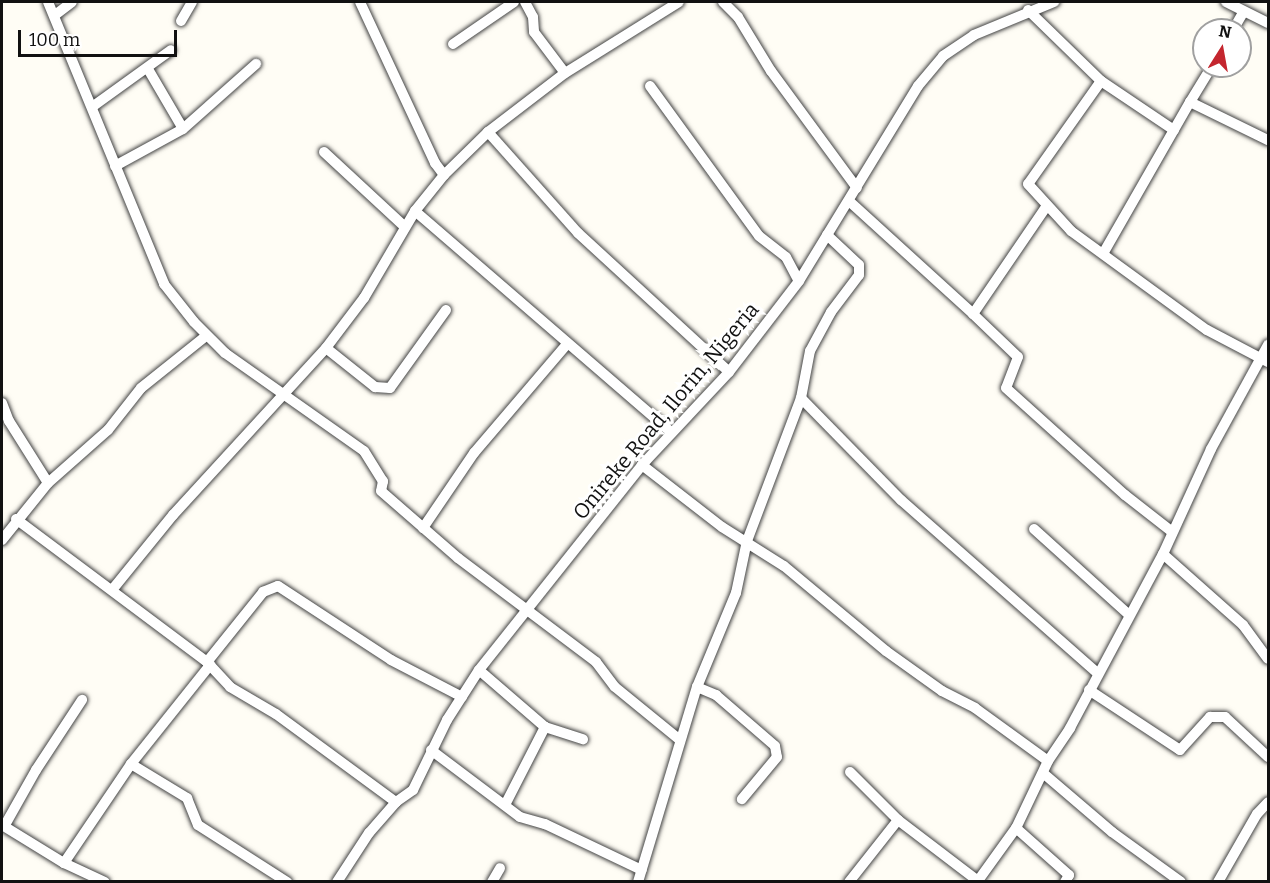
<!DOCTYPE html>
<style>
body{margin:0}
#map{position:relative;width:1270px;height:883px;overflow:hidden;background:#fffdf5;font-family:Bitter,serif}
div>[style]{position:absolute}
.roads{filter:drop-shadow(0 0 2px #444) drop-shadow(0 0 2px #444)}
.minor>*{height:10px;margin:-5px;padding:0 5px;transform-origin:5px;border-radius:5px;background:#fff}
span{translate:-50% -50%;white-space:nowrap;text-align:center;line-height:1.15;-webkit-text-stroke:6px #fff;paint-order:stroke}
.street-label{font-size:21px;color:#111}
.frame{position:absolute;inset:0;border:3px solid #111;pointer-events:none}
.north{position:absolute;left:1192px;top:18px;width:60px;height:60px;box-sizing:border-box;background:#fff;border:2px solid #a0a0a0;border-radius:50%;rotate:11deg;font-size:16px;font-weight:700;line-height:24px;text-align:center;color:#111}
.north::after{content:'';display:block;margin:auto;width:21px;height:27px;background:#c4262e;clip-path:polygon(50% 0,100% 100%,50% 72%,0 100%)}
.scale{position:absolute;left:18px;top:30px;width:159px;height:27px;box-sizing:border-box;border:3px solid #111;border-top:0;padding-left:8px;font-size:18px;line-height:21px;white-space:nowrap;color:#111;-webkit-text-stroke:4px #fff;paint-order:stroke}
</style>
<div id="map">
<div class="roads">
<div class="minor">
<i style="left:48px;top:2px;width:305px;rotate:67.6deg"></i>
<i style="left:164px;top:284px;width:48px;rotate:51.7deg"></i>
<i style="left:194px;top:322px;width:44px;rotate:45deg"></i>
<i style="left:225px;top:353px;width:170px;rotate:35.2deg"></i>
<i style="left:364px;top:451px;width:36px;rotate:58deg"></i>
<i style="left:383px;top:481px;width:10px;rotate:101deg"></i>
<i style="left:381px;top:491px;width:102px;rotate:41deg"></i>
<i style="left:458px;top:558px;width:173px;rotate:37deg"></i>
<i style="left:596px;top:662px;width:31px;rotate:53deg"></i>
<i style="left:615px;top:687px;width:84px;rotate:39.2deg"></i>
<i style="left:360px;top:2px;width:178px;rotate:65deg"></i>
<i style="left:435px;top:163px;width:15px;rotate:53deg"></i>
<i style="left:525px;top:2px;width:17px;rotate:62deg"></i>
<i style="left:533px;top:17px;width:15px;rotate:86deg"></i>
<i style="left:534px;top:32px;width:51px;rotate:52.9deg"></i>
<i style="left:723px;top:2px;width:21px;rotate:45deg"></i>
<i style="left:738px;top:17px;width:63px;rotate:58.6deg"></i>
<i style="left:771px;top:71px;width:145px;rotate:53.7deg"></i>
<i style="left:1226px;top:2px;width:47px;rotate:26.6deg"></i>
<i style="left:1028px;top:10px;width:102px;rotate:44.2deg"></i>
<i style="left:1101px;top:81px;width:88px;rotate:33.9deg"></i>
<i style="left:55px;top:15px;width:21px;rotate:-37deg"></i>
<i style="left:181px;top:21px;width:22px;rotate:-60deg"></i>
<i style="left:1233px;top:30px;width:20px;rotate:-60deg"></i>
<i style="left:453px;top:44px;width:74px;rotate:-34.5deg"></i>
<i style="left:1212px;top:66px;width:42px;rotate:121.4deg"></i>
<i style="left:1190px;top:102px;width:87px;rotate:26deg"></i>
<i style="left:148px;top:69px;width:69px;rotate:59.7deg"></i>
<i style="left:1101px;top:81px;width:126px;rotate:125.3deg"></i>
<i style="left:1028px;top:184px;width:64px;rotate:47.5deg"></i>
<i style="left:1071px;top:231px;width:168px;rotate:36.1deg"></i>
<i style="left:1207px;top:330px;width:69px;rotate:27.7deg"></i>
<i style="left:650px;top:86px;width:185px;rotate:54deg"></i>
<i style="left:759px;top:236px;width:34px;rotate:38deg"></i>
<i style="left:786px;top:257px;width:27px;rotate:62deg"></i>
<i style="left:92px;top:107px;width:97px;rotate:-35.8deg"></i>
<i style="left:488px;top:132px;width:135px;rotate:48.3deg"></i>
<i style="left:578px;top:233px;width:205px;rotate:42.6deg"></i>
<i style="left:324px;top:152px;width:110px;rotate:42.8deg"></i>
<i style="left:115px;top:166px;width:77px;rotate:-28.6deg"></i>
<i style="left:183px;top:129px;width:98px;rotate:-41.7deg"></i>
<i style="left:849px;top:201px;width:168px;rotate:42.3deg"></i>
<i style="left:973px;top:314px;width:130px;rotate:-55.7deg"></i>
<i style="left:415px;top:211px;width:338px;rotate:40.8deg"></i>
<i style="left:1104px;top:252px;width:173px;rotate:-60.2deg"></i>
<i style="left:973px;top:314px;width:62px;rotate:43.7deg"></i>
<i style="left:1018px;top:357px;width:33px;rotate:111deg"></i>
<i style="left:1006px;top:388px;width:160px;rotate:42deg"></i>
<i style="left:1125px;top:495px;width:58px;rotate:38deg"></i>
<i style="left:326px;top:348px;width:63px;rotate:38.5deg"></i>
<i style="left:375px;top:387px;width:15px;rotate:4deg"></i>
<i style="left:390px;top:388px;width:96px;rotate:-54.3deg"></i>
<i style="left:801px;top:398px;width:143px;rotate:45.6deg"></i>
<i style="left:901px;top:500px;width:261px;rotate:41.4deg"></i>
<i style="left:2px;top:403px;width:19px;rotate:69deg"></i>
<i style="left:9px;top:421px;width:73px;rotate:57.8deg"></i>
<i style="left:642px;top:465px;width:101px;rotate:37.8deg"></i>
<i style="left:722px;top:527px;width:73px;rotate:32.2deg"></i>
<i style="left:784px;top:566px;width:133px;rotate:39.8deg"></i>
<i style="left:886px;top:651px;width:69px;rotate:35.5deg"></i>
<i style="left:942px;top:691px;width:37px;rotate:27deg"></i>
<i style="left:975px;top:708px;width:90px;rotate:36deg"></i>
<i style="left:1048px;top:761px;width:74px;rotate:115.5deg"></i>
<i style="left:1016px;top:828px;width:67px;rotate:125.8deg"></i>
<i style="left:16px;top:519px;width:239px;rotate:36.8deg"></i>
<i style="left:207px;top:662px;width:34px;rotate:47deg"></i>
<i style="left:230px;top:687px;width:53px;rotate:30.4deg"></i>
<i style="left:276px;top:714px;width:149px;rotate:36.3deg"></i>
<i style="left:423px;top:528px;width:91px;rotate:-55.8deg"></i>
<i style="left:474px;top:453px;width:143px;rotate:-49.5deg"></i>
<i style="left:1034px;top:529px;width:127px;rotate:42.1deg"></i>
<i style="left:2px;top:540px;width:73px;rotate:-51.1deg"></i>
<i style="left:48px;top:483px;width:80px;rotate:-41.5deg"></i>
<i style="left:108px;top:430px;width:53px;rotate:-51.8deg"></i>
<i style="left:141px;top:388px;width:83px;rotate:-38.7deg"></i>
<i style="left:1163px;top:554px;width:107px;rotate:41.6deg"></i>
<i style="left:1243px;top:625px;width:42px;rotate:53.7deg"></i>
<i style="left:112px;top:590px;width:97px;rotate:-50.9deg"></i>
<i style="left:173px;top:515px;width:226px;rotate:-47.5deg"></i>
<i style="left:326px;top:348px;width:63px;rotate:-52.8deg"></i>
<i style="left:364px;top:298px;width:101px;rotate:-59.6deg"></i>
<i style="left:415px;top:211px;width:46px;rotate:-51.1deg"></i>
<i style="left:444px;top:175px;width:62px;rotate:-44.3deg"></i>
<i style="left:488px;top:132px;width:97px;rotate:-37.5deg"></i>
<i style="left:565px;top:73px;width:134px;rotate:-31.9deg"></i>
<i style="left:207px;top:662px;width:90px;rotate:-51.3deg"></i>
<i style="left:263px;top:592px;width:16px;rotate:-22deg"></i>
<i style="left:278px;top:586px;width:135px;rotate:33.2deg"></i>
<i style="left:391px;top:660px;width:80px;rotate:27.5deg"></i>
<i style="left:479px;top:670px;width:87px;rotate:40.8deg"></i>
<i style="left:545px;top:727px;width:40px;rotate:18deg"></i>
<i style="left:697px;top:687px;width:21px;rotate:23deg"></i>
<i style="left:716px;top:695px;width:78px;rotate:40.8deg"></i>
<i style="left:775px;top:746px;width:11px;rotate:80deg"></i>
<i style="left:777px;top:757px;width:55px;rotate:129.8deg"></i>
<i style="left:1089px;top:690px;width:109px;rotate:33.4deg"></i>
<i style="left:1180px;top:750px;width:45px;rotate:-47.7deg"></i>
<i style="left:1210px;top:717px;width:15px"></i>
<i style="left:1225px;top:717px;width:59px;rotate:42.9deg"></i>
<i style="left:431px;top:750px;width:111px;rotate:37deg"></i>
<i style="left:520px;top:817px;width:26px;rotate:16deg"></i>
<i style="left:545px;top:824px;width:107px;rotate:25.4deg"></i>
<i style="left:1048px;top:761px;width:40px;rotate:-56deg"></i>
<i style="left:1070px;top:728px;width:197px;rotate:-61.9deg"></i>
<i style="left:1163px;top:554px;width:115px;rotate:-65.4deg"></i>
<i style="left:1211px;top:449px;width:119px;rotate:-61.3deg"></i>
<i style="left:131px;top:764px;width:66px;rotate:31.3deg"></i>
<i style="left:187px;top:798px;width:29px;rotate:68deg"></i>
<i style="left:198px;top:825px;width:106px;rotate:32.6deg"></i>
<i style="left:850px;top:772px;width:68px;rotate:45deg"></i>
<i style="left:898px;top:820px;width:101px;rotate:37.3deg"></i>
<i style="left:1043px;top:773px;width:91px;rotate:40.5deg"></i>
<i style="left:1112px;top:832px;width:85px;rotate:35.9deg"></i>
<i style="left:505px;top:805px;width:88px;rotate:-62.9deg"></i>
<i style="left:2px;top:825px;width:73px;rotate:31.5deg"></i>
<i style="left:64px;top:863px;width:45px;rotate:24.9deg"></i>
<i style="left:5px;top:825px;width:63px;rotate:-60.6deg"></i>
<i style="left:36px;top:770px;width:84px;rotate:-56.7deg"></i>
<i style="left:1016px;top:828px;width:71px;rotate:41.6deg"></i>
<i style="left:1069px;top:875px;width:8px;rotate:120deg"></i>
<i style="left:64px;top:863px;width:120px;rotate:-55.9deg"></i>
<i style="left:131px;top:764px;width:127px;rotate:-51.4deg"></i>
<i style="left:337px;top:882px;width:59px;rotate:-56.9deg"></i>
<i style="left:369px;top:833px;width:41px;rotate:-48.9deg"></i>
<i style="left:396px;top:802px;width:21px;rotate:-35deg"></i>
<i style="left:413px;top:790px;width:78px;rotate:-64.1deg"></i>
<i style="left:447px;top:720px;width:59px;rotate:-57.4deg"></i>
<i style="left:479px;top:670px;width:262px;rotate:-51.5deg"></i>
<i style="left:642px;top:465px;width:127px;rotate:-46.9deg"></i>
<i style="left:729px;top:372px;width:115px;rotate:-52.4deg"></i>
<i style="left:799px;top:281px;width:228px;rotate:-58.6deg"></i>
<i style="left:918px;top:86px;width:39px;rotate:-50deg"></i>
<i style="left:943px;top:56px;width:37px;rotate:-34deg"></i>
<i style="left:974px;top:35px;width:87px;rotate:-22.4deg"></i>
<i style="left:492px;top:882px;width:16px;rotate:-60deg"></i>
<i style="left:638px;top:882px;width:204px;rotate:-73.2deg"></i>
<i style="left:697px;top:687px;width:102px;rotate:-67.5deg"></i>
<i style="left:736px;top:593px;width:53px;rotate:-78.1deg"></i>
<i style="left:747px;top:541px;width:153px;rotate:-69.3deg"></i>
<i style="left:801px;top:398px;width:48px;rotate:-79.2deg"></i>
<i style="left:810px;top:351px;width:44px;rotate:-61.7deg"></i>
<i style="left:831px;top:312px;width:46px;rotate:-52.9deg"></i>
<i style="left:859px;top:275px;width:10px;rotate:-90deg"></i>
<i style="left:859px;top:265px;width:44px;rotate:-136.8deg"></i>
<i style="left:849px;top:882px;width:79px;rotate:-51.7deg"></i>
<i style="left:1218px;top:882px;width:78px;rotate:-60.2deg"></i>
<i style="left:1257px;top:814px;width:16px;rotate:-47deg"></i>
</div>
</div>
<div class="street-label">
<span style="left:666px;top:411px;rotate:-50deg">Onireke Road, Ilorin, Nigeria</span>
</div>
<div class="frame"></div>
<div class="north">N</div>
<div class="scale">100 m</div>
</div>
